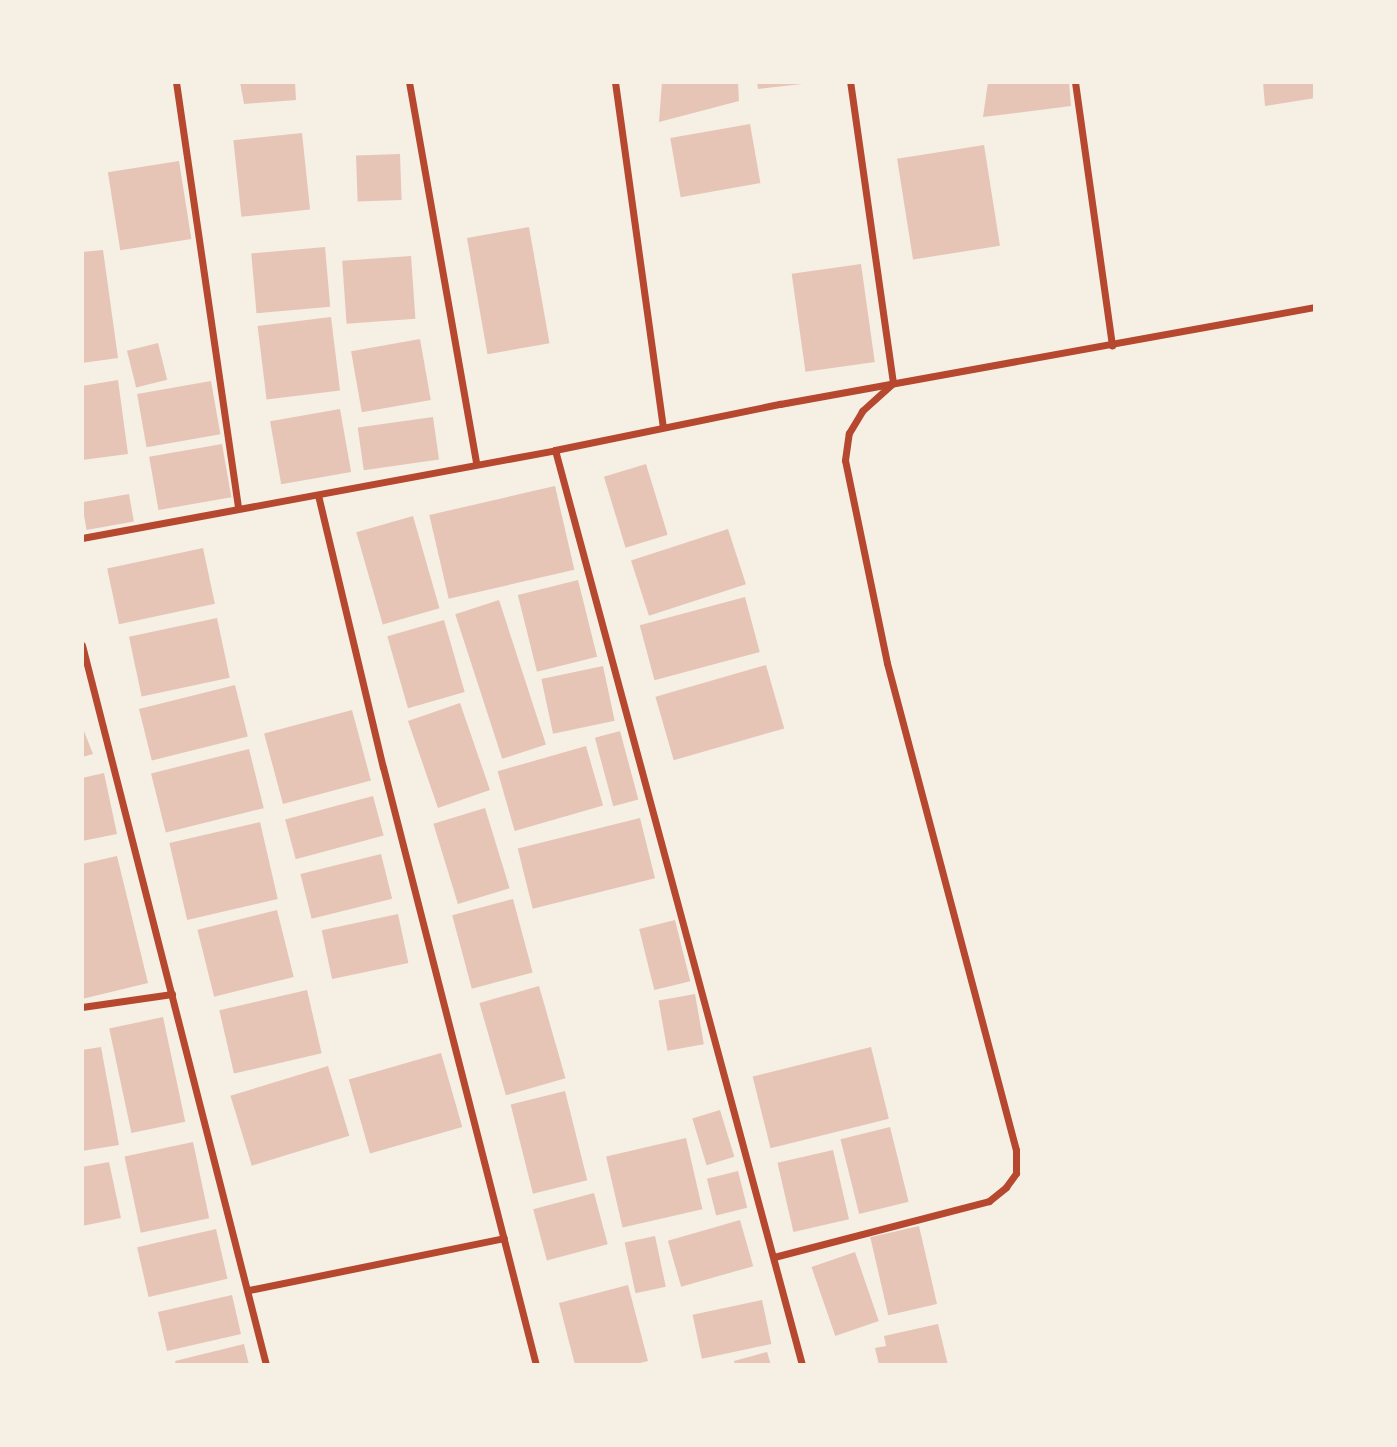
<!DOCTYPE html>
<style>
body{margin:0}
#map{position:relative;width:1397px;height:1447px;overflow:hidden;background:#f6efe4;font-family:Poppins,sans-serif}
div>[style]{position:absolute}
.building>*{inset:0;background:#e6c5b7;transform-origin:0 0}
.minor>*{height:7px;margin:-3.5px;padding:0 3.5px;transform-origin:3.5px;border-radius:3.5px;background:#b5482f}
span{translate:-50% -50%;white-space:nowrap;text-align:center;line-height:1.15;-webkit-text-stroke:7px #f6efe4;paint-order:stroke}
.frame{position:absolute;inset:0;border:84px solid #f6efe4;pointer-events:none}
</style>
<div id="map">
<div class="building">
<i style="clip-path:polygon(240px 82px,295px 82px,296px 100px,244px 104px)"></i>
<i style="clip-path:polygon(662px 82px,738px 82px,739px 101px,659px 122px)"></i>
<i style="clip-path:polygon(757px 82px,802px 82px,802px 84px,758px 89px)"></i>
<i style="clip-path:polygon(988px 82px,1069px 82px,1071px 106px,983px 117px)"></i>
<i style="clip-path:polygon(1263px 82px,1315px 82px,1315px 98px,1265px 106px)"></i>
<i style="left:750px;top:124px;width:60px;height:81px;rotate:80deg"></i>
<i style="left:302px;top:133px;width:77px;height:69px;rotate:84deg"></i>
<i style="left:984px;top:145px;width:102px;height:88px;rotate:81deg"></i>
<i style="left:400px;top:154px;width:46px;height:44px;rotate:88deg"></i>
<i style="left:179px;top:161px;width:79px;height:72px;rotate:81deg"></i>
<i style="left:529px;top:227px;width:118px;height:63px;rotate:80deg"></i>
<i style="left:325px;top:247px;width:60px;height:74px;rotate:85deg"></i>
<i style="clip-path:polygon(103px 250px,118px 358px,82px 363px,82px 252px)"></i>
<i style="left:411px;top:256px;width:63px;height:69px;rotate:86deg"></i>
<i style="left:861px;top:264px;width:99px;height:70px;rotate:82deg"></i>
<i style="left:331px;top:317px;width:74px;height:74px;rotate:83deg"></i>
<i style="left:420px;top:339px;width:62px;height:70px;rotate:80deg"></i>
<i style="left:158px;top:343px;width:38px;height:32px;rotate:76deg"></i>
<i style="clip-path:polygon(118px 380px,128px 454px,82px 460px,82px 386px)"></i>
<i style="left:211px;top:381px;width:54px;height:75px;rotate:80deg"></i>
<i style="left:340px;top:409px;width:64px;height:71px;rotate:80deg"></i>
<i style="left:433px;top:417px;width:43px;height:76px;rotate:82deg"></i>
<i style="left:222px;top:444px;width:54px;height:74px;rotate:80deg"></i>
<i style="left:646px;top:464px;width:74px;height:44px;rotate:73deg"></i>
<i style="left:555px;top:486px;width:86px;height:129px;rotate:77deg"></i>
<i style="left:129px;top:494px;width:28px;height:48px;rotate:80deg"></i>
<i style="left:413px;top:516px;width:96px;height:59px;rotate:74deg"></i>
<i style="left:728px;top:529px;width:58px;height:102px;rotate:72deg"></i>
<i style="left:203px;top:548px;width:57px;height:98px;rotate:78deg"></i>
<i style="left:578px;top:580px;width:79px;height:62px;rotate:76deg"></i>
<i style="left:745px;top:597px;width:57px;height:109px;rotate:75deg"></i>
<i style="left:499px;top:600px;width:152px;height:46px;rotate:72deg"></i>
<i style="left:217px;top:618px;width:61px;height:90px;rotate:78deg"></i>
<i style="left:444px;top:620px;width:75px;height:59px;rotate:74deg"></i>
<i style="left:766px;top:665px;width:66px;height:115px;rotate:74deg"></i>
<i style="left:603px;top:666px;width:56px;height:63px;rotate:78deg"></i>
<i style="left:235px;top:685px;width:53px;height:99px;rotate:76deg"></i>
<i style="left:460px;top:703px;width:92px;height:55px;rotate:71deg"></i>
<i style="left:352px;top:710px;width:73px;height:91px;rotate:75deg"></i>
<i style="clip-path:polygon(82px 726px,93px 754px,82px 757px)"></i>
<i style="left:620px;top:731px;width:71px;height:26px;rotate:75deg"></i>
<i style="left:586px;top:746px;width:62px;height:92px;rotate:74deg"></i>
<i style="left:249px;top:749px;width:61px;height:101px;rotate:76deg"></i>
<i style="clip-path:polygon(104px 773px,117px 834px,82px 841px,82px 778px)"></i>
<i style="left:373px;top:796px;width:41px;height:91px;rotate:75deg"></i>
<i style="left:485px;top:808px;width:84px;height:54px;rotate:73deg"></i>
<i style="left:640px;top:818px;width:62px;height:126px;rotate:76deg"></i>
<i style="left:260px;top:822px;width:79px;height:93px;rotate:77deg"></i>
<i style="left:381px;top:854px;width:46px;height:83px;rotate:76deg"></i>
<i style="clip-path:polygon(117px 856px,148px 983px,82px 999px,82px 864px)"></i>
<i style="left:513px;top:899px;width:76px;height:63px;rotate:75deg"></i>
<i style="left:277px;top:910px;width:69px;height:82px;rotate:76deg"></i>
<i style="left:398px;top:914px;width:50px;height:78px;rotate:78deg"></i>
<i style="left:675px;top:920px;width:63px;height:37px;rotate:76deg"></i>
<i style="left:539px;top:986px;width:96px;height:62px;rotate:74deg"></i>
<i style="left:307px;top:990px;width:65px;height:90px;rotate:77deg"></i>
<i style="left:695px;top:994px;width:51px;height:37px;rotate:80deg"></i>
<i style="left:163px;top:1017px;width:107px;height:55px;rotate:78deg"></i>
<i style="clip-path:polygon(101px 1047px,119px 1145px,82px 1151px,82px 1050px)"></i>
<i style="left:871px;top:1047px;width:74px;height:122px;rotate:76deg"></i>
<i style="left:441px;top:1053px;width:77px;height:96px;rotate:74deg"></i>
<i style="left:328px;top:1066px;width:73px;height:102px;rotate:73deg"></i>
<i style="left:565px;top:1091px;width:92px;height:56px;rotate:76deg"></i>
<i style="left:720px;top:1110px;width:49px;height:29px;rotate:73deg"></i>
<i style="left:890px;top:1127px;width:77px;height:51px;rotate:76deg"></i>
<i style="left:686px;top:1138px;width:73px;height:82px;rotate:77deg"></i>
<i style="left:193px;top:1142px;width:78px;height:70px;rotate:78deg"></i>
<i style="left:833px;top:1150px;width:71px;height:57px;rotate:77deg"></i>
<i style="clip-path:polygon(109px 1162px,121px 1218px,82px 1226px,82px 1167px)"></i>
<i style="left:738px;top:1171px;width:38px;height:32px;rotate:76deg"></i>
<i style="left:594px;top:1193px;width:53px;height:63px;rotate:75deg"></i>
<i style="left:740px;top:1220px;width:48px;height:75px;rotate:74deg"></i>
<i style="left:919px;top:1226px;width:80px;height:50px;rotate:77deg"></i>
<i style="left:216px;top:1229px;width:51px;height:81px;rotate:77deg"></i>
<i style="left:655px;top:1236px;width:52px;height:31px;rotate:78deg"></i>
<i style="left:855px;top:1252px;width:73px;height:46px;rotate:71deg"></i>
<i style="clip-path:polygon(628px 1285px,648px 1361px,632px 1365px,575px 1365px,559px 1303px)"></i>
<i style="left:232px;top:1295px;width:40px;height:76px;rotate:77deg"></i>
<i style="left:762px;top:1300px;width:45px;height:71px;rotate:78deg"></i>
<i style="clip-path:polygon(938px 1324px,948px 1365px,879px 1365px,875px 1348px,886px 1346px,884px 1336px)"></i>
<i style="clip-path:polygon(244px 1344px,249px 1365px,176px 1365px,175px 1361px)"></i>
<i style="clip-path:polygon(767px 1352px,771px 1365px,735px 1365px,734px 1361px)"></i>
</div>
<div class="minor">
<i style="left:176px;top:82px;width:430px;rotate:81.7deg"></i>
<i style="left:409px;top:82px;width:387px;rotate:80deg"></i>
<i style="left:615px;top:82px;width:348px;rotate:82.1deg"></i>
<i style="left:1075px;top:82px;width:266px;rotate:82deg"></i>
<i style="left:555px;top:450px;width:948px;rotate:74.89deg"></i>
<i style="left:318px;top:495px;width:280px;rotate:76.6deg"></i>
<i style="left:383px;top:767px;width:617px;rotate:75.65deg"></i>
<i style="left:82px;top:538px;width:481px;rotate:-10.5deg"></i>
<i style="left:555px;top:450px;width:230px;rotate:-11.6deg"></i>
<i style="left:780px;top:404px;width:544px;rotate:-10.28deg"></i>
<i style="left:82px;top:645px;width:743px;rotate:75.66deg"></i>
<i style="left:82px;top:1007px;width:91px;rotate:-8.2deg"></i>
<i style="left:774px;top:1257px;width:222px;rotate:-14.6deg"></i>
<i style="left:989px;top:1201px;width:22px;rotate:-39deg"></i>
<i style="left:1006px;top:1187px;width:17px;rotate:-54deg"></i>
<i style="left:1016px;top:1173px;width:23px;rotate:-90deg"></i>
<i style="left:1016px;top:1150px;width:504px;rotate:-104.84deg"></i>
<i style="left:887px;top:663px;width:207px;rotate:-101.7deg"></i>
<i style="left:845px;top:460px;width:27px;rotate:-82deg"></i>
<i style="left:849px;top:433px;width:26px;rotate:-59deg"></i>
<i style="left:862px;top:411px;width:42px;rotate:-42.1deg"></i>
<i style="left:893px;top:383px;width:304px;rotate:-98.1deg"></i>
<i style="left:249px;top:1290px;width:260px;rotate:-11.5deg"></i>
</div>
<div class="frame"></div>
</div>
